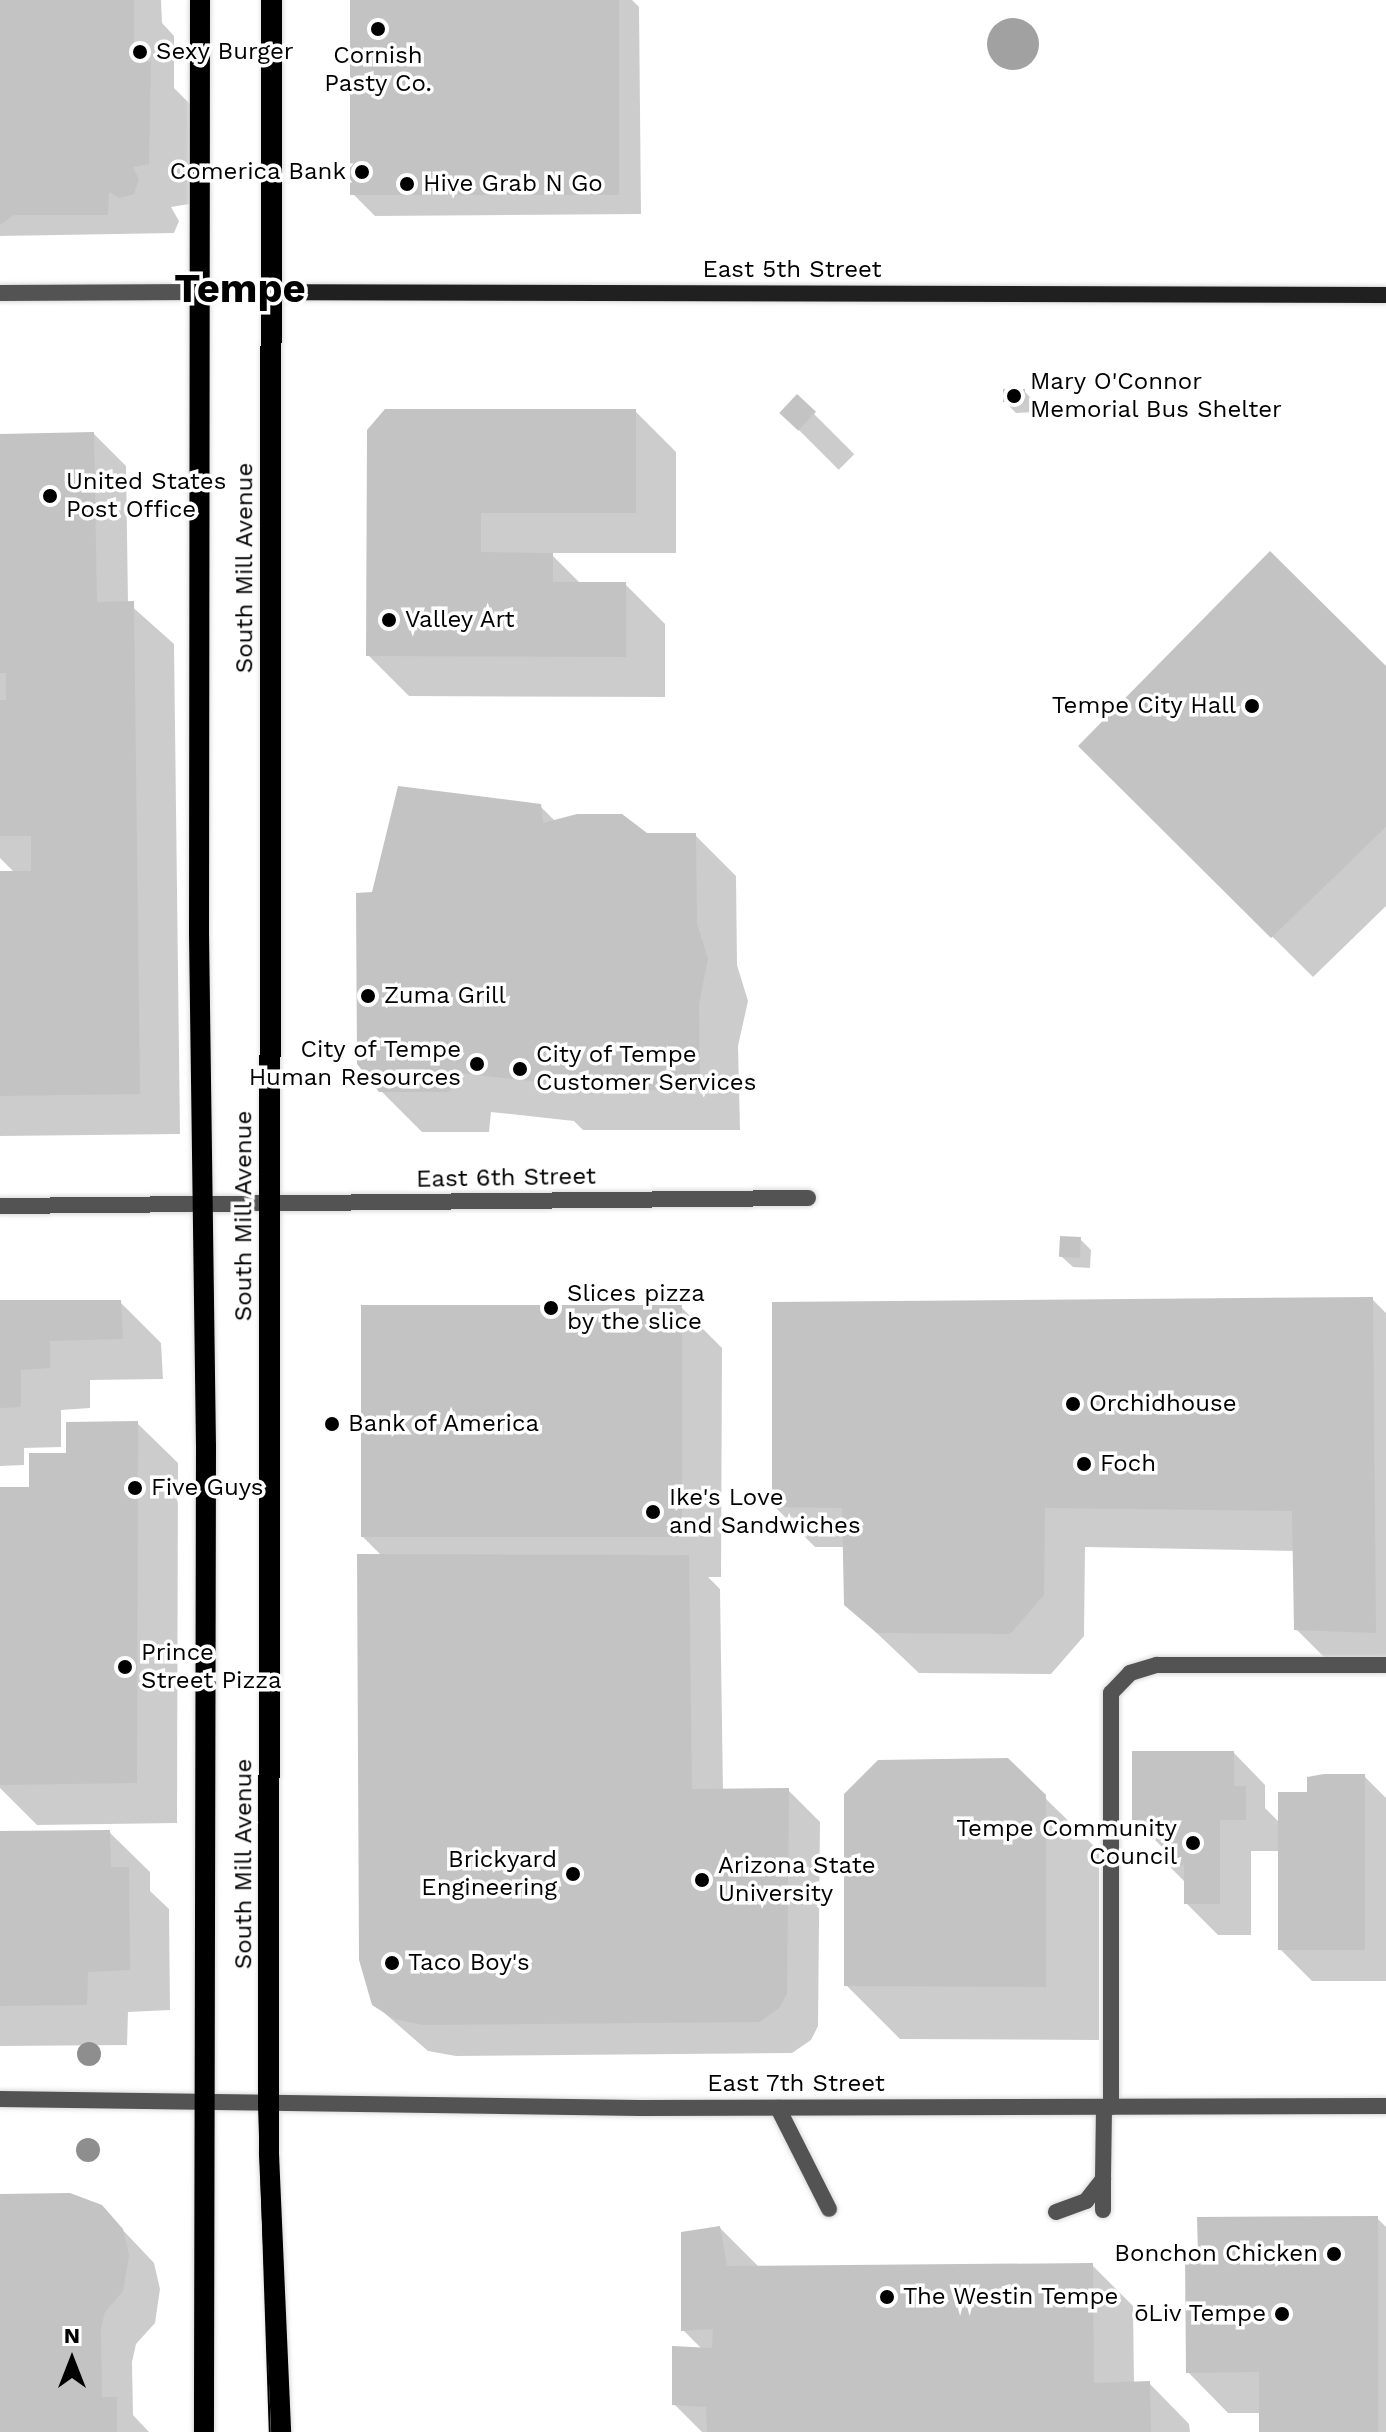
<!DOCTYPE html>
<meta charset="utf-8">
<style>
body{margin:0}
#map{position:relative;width:1386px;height:2432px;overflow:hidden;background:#fff;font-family:"Work Sans",sans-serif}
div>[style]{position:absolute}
.water>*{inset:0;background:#a1a1a1}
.round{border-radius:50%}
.shadow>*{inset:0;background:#0003;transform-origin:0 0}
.building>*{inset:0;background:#c3c3c3;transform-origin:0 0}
.roads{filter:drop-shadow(0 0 2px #dbdbdb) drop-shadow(0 0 2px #dbdbdb)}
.lane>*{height:16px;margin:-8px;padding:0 8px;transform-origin:8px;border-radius:8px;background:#535353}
.street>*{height:16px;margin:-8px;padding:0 8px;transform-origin:8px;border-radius:8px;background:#535353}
.secondary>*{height:16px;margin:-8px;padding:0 8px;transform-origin:8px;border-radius:8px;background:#202020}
.primary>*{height:20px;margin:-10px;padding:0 10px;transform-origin:10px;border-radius:10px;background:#000}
.tram>*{height:2px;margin:-1px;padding:0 1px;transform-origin:1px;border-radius:1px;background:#000}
.trees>*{width:24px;height:24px;margin:-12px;border-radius:50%;background:#8e8e8e}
.dots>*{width:22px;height:22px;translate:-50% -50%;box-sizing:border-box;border:4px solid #fff;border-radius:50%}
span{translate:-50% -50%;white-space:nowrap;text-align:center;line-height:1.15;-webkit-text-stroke:7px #fff;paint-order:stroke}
.poi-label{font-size:24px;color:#000}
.left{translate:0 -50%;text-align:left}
.right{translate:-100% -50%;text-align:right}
.street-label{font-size:24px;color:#000}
.town-label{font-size:40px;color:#000;font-weight:700}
.north{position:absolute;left:32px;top:2320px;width:80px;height:80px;-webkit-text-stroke:6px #fff;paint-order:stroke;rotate:0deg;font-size:22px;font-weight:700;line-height:32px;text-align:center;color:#000}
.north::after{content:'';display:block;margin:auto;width:28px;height:36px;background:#000;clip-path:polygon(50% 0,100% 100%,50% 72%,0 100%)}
</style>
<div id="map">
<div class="water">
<i class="round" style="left:987px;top:18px;width:52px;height:52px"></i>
</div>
<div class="shadow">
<i style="clip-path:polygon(0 0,161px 0,162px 23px,174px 36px,174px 88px,191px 105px,189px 204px,171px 207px,179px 221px,174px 233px,0 236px)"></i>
<i style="clip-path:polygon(352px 0,632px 0,639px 7px,641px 214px,375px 216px,353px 194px)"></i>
<i style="clip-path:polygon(1024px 391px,1034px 401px,1035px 412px,1016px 413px,1005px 402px)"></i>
<i style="left:797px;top:397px;width:81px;height:22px;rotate:45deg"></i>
<i style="clip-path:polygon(635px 411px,676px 452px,676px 553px,550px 553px,581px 584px,625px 584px,665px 624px,665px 697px,409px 696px,368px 655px,369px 431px)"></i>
<i style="clip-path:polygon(94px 434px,126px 466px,128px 603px,174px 644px,180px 1134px,0 1136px,0 873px,15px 873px,0 858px,0 436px)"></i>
<i style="clip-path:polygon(1386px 669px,1386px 906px,1313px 977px,1081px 746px)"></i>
<i style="clip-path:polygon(540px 806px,556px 822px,646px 835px,695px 835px,736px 876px,737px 965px,748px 1001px,738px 1046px,740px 1130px,583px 1130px,574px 1121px,491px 1112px,489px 1132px,422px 1132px,381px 1091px,374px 894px)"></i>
<i style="clip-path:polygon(1080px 1239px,1091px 1250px,1090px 1268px,1073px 1267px,1062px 1257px)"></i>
<i style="clip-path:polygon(1372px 1299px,1386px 1313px,1386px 1672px,1337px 1670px,1296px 1629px,1295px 1551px,1085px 1547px,1084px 1636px,1051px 1674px,919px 1673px,846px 1604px,845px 1547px,815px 1547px,774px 1506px)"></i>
<i style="clip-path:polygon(0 1302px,120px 1302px,161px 1343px,163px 1379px,90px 1380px,90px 1408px,61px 1410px,61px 1447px,24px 1448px,24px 1465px,0 1466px)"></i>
<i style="clip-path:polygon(681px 1307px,722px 1348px,721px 1577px,708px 1577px,720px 1589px,723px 1791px,788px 1790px,820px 1822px,818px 2026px,811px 2040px,792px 2053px,456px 2056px,428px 2051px,374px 2004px,382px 1556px,362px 1536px)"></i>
<i style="clip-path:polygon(137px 1423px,178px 1463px,177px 1823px,37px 1825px,0 1788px,0 1489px,31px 1489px,68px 1455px)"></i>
<i style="clip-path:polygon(1234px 1753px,1265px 1785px,1265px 1808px,1280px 1823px,1309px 1794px,1364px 1776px,1386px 1798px,1386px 1981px,1312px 1981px,1280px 1949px,1280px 1851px,1251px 1851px,1251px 1935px,1218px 1935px,1186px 1903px,1186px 1883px,1167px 1864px,1167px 1852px,1134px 1819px)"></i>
<i style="clip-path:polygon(1044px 1797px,1099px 1851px,1099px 2040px,900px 2039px,846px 1985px)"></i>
<i style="clip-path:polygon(109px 1832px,150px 1872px,150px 1891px,169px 1909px,170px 2010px,128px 2012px,127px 2045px,0 2046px,0 1833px)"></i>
<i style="clip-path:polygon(0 2196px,101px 2207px,154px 2263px,160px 2289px,155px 2323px,136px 2344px,132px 2362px,133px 2415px,149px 2432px,0 2432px)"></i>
<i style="clip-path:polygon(1377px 2218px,1386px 2227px,1386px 2432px,1261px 2432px,1261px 2413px,1228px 2413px,1188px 2372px,1200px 2258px)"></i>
<i style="clip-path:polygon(720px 2228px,759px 2267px,1092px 2265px,1133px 2306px,1134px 2384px,1149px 2383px,1189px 2424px,1190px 2432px,702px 2432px,674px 2404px,703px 2350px,683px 2330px)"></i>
</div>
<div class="building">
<i style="clip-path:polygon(0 0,134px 0,134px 60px,151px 62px,149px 164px,133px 167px,139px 179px,134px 194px,119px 198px,109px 192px,108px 215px,14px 215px,0 225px)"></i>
<i style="left:350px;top:0;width:269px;height:195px"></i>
<i style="left:1025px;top:389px;width:13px;height:22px;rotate:90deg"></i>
<i style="left:797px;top:394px;width:26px;height:26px;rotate:43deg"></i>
<i style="clip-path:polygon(385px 409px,636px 409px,636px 513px,481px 513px,481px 552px,553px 553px,553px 582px,626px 582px,626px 657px,366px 656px,367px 430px)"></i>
<i style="clip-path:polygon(94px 432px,97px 602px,134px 601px,140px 1094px,0 1096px,0 871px,31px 871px,31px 836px,0 836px,0 700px,6px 700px,6px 673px,0 673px,0 434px)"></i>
<i style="clip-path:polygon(1270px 551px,1386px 666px,1386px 827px,1271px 938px,1078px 746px)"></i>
<i style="clip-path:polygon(398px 786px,541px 804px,543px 823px,577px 814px,622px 814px,647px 833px,696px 833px,697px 923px,708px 959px,699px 1004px,700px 1090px,540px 1090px,539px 1082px,451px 1072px,449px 1092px,379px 1092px,357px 1064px,356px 893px,372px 892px)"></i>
<i style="left:1081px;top:1237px;width:21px;height:21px;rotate:93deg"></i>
<i style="clip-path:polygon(1373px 1297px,1376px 1633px,1294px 1630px,1292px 1511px,1045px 1508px,1044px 1595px,1010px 1634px,877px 1633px,844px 1605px,842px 1508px,772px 1507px,772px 1302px)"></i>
<i style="clip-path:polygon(0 1300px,121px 1300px,123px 1339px,50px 1341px,50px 1368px,21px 1370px,21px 1407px,0 1408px)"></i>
<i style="left:682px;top:1305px;width:232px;height:321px;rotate:90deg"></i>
<i style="clip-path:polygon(138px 1421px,137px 1783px,0 1785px,0 1487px,29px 1487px,29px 1453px,66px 1453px,66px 1422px)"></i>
<i style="clip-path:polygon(357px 1554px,689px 1555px,692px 1789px,789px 1788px,787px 1994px,779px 2008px,760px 2022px,423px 2025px,394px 2019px,372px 2005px,359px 1960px)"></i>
<i style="clip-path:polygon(1132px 1751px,1234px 1751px,1234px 1786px,1246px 1786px,1246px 1820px,1220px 1820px,1220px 1904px,1184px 1904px,1184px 1865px,1165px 1865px,1165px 1820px,1132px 1820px)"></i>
<i style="clip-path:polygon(1008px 1758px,1046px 1795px,1046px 1987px,844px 1986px,844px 1794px,878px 1760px)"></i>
<i style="clip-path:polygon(1324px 1774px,1365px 1774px,1365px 1950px,1278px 1950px,1278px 1792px,1307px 1792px,1307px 1777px)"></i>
<i style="clip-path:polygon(110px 1830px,111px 1867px,129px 1867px,130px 1970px,88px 1972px,87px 2005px,0 2006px,0 1831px)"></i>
<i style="clip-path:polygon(70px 2193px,102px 2205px,123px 2229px,129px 2255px,123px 2291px,105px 2312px,101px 2329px,102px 2397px,117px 2397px,117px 2432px,0 2432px,0 2194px)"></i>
<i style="clip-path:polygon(1378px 2216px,1378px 2432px,1259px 2432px,1259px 2372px,1186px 2373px,1185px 2256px,1198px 2256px,1197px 2217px)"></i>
<i style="clip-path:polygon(720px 2226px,727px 2266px,1093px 2263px,1094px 2383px,1150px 2381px,1151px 2432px,707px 2432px,706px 2407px,672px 2405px,672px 2346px,712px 2348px,713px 2329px,681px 2331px,681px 2232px)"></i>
</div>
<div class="roads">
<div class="lane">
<i style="left:1111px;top:2107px;width:414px;rotate:-90deg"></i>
<i style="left:1111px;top:1693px;width:28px;rotate:-46deg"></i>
<i style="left:1130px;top:1673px;width:28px;rotate:-17deg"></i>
<i style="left:1157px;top:1665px;width:229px"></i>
<i style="left:778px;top:2108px;width:113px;rotate:63.2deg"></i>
<i style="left:1103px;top:2179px;width:31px;rotate:90deg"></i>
<i style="left:1056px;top:2212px;width:32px;rotate:-20deg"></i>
<i style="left:1086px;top:2201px;width:28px;rotate:-52deg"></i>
<i style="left:1103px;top:2179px;width:72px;rotate:-89.2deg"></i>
</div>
<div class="street">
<i style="left:0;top:293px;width:199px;rotate:-0.3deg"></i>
<i style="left:0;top:1206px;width:808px;rotate:-0.57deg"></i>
<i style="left:0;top:2099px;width:640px;rotate:0.81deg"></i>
<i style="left:640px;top:2108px;width:746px;rotate:-0.15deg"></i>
</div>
<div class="secondary">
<i style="left:199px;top:292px;width:1187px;rotate:0.14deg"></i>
</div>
<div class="primary">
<i style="left:200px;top:0;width:933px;rotate:90.06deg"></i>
<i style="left:199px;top:933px;width:513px;rotate:89.22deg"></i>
<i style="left:206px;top:1446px;width:986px;rotate:90.12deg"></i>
<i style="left:272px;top:0;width:2154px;rotate:90.08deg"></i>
<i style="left:269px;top:2154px;width:278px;rotate:87.5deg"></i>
</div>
</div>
<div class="tram">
<i style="left:262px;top:0;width:2106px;rotate:90.08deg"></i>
<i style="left:259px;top:2106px;width:326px;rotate:88.1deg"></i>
</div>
<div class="trees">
<i style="left:89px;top:2054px"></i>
<i style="left:88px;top:2150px"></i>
</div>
<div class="dots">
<i style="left:378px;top:29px;background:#000"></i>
<i style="left:140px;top:52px;background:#000"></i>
<i style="left:362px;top:172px;background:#000"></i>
<i style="left:407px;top:184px;background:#000"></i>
<i style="left:1014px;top:396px;background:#000"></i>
<i style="left:50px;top:496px;background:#000"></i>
<i style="left:389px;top:620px;background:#000"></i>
<i style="left:1252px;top:706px;background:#000"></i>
<i style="left:368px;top:996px;background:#000"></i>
<i style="left:477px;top:1064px;background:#000"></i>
<i style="left:520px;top:1069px;background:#000"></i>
<i style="left:551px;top:1308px;background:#000"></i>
<i style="left:1073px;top:1404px;background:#000"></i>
<i style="left:332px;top:1424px;background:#000"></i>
<i style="left:1084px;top:1464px;background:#000"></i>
<i style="left:135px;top:1488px;background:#000"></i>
<i style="left:653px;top:1512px;background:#000"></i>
<i style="left:125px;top:1667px;background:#000"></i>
<i style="left:1193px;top:1843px;background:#000"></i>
<i style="left:573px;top:1874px;background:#000"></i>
<i style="left:702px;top:1880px;background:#000"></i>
<i style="left:392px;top:1963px;background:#000"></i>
<i style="left:1334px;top:2254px;background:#000"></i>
<i style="left:887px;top:2297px;background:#000"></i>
<i style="left:1282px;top:2314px;background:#000"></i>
</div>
<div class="poi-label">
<span class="left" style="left:156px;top:52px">Sexy Burger</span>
<span style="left:378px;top:70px">Cornish<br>Pasty Co.</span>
<span class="right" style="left:346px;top:172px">Comerica Bank</span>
<span class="left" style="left:423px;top:184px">Hive Grab N Go</span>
<span class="left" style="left:1030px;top:396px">Mary O'Connor<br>Memorial Bus Shelter</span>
<span class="left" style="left:66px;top:496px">United States<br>Post Office</span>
<span class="left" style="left:405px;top:620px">Valley Art</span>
<span class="right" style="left:1236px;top:706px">Tempe City Hall</span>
<span class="left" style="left:384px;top:996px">Zuma Grill</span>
<span class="right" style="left:461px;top:1064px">City of Tempe<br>Human Resources</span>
<span class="left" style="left:536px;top:1069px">City of Tempe<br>Customer Services</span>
<span class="left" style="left:567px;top:1308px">Slices pizza<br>by the slice</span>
<span class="left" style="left:1089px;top:1404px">Orchidhouse</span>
<span class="left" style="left:348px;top:1424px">Bank of America</span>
<span class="left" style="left:1100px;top:1464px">Foch</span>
<span class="left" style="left:151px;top:1488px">Five Guys</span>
<span class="left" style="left:669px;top:1512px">Ike's Love<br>and Sandwiches</span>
<span class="left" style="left:141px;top:1667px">Prince<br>Street Pizza</span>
<span class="right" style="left:1177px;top:1843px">Tempe Community<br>Council</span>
<span class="right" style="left:557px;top:1874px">Brickyard<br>Engineering</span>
<span class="left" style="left:718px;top:1880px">Arizona State<br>University</span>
<span class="left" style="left:408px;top:1963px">Taco Boy's</span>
<span class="right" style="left:1318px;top:2254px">Bonchon Chicken</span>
<span class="left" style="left:903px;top:2297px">The Westin Tempe</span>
<span class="right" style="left:1266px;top:2314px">ōLiv Tempe</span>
</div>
<div class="street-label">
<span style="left:792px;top:270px">East 5th Street</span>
<span style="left:245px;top:568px;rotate:-90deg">South Mill Avenue</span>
<span style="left:506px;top:1178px;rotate:-1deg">East 6th Street</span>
<span style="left:244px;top:1216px;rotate:-90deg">South Mill Avenue</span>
<span style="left:244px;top:1864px;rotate:-90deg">South Mill Avenue</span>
<span style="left:796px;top:2084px">East 7th Street</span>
</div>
<div class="town-label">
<span style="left:240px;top:289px">Tempe</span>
</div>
<div class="north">N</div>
</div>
